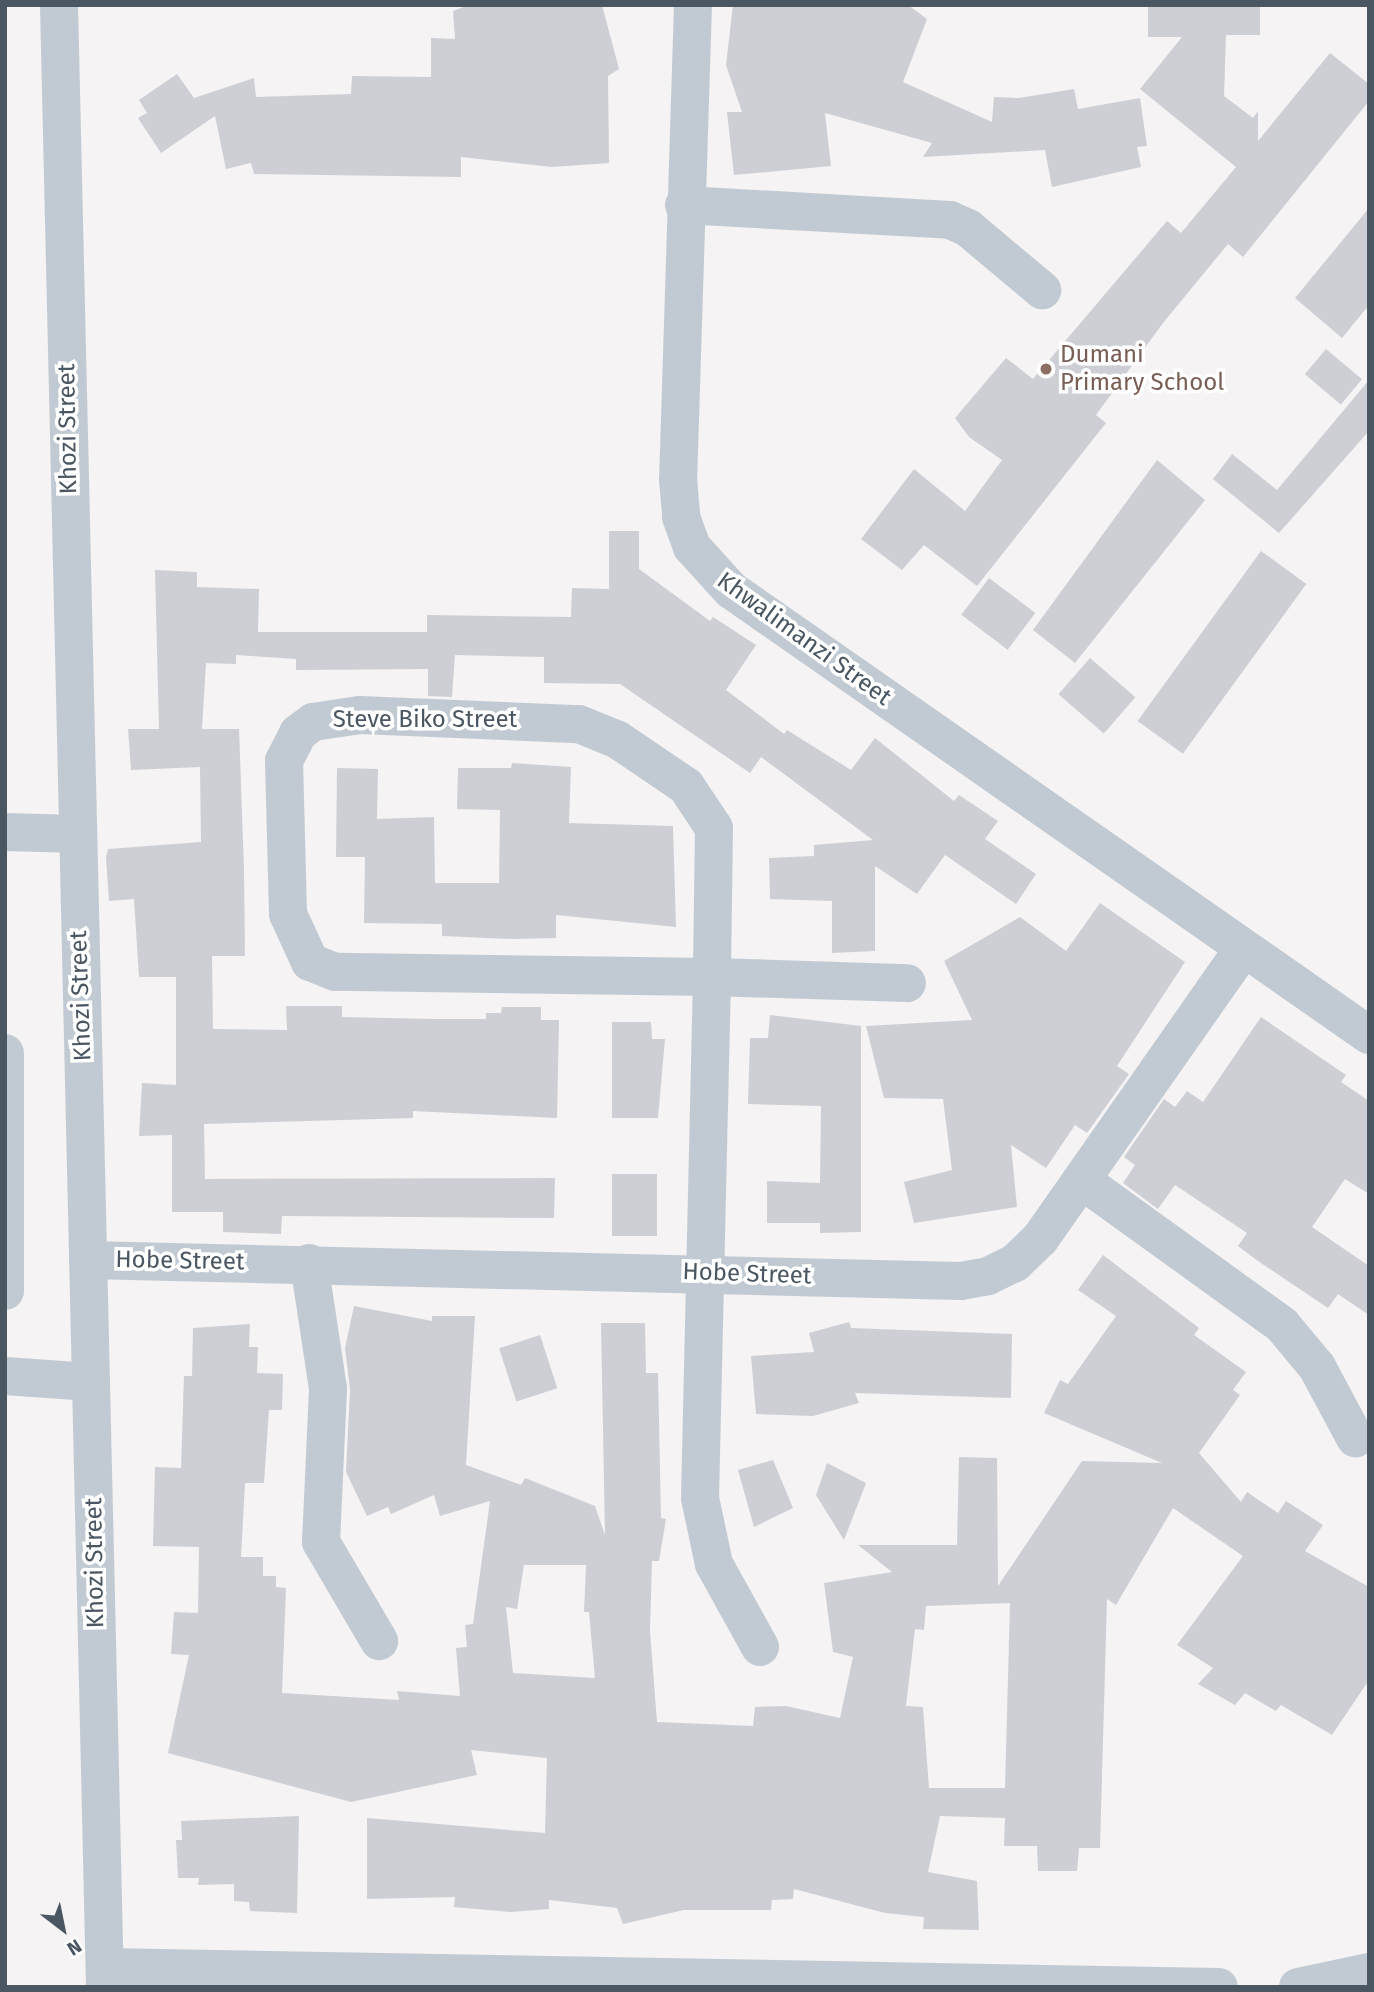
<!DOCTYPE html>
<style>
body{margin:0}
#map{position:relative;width:1374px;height:1992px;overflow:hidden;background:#f5f3f3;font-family:"Fira Sans",sans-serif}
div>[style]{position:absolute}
.building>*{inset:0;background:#cdcfd5;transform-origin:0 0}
.minor>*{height:38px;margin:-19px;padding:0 19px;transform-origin:19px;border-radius:19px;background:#c1cad2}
.dots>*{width:19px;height:19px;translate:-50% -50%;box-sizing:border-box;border:4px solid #fff;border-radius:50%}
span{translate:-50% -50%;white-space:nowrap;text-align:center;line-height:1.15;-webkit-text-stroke:7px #fff;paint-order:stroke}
.education-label{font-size:24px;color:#785e54}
.left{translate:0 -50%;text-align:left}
.street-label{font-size:24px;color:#4a5661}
.frame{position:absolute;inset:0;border:7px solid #4a5661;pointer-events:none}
.north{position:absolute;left:28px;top:1894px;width:70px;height:70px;-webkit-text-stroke:5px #fff;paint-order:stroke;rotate:148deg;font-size:19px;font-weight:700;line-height:28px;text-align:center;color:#4a5661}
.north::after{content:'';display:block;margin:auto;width:24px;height:32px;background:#4a5661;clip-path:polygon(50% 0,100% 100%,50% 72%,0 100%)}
</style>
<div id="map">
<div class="building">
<i style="clip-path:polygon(469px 5px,602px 5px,619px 69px,608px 76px,609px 163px,552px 167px,461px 157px,461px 177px,254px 174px,251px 163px,226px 169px,215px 116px,161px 153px,138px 118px,147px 113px,139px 100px,177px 74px,194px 98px,254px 78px,256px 97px,351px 94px,352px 76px,431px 77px,431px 38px,455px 39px,453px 11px)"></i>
<i style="clip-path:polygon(733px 5px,908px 5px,927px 19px,903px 82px,992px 122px,994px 97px,1019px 98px,1074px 89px,1078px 109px,1140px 98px,1147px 146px,1137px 147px,1141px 167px,1052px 187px,1045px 150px,923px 157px,932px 143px,825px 113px,831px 166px,734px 175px,727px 112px,742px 112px,726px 65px)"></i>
<i style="clip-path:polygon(1148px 5px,1260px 5px,1260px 35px,1226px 35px,1224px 96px,1253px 118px,1258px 111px,1258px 141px,1330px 53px,1369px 84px,1369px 101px,1243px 257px,1228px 244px,1163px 323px,1096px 415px,1106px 423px,977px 586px,924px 545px,902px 570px,861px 539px,914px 469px,965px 511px,1002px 460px,969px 437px,955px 418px,1006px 358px,1033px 379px,1167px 221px,1181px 233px,1236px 167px,1140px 89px,1182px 37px,1148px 37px)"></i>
<i style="clip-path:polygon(1369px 208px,1369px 305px,1342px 338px,1295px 298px)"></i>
<i style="left:1326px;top:349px;width:47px;height:33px;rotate:40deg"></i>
<i style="clip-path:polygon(1369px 380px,1369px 431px,1279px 533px,1213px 479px,1232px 454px,1277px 490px)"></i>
<i style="clip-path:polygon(1157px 460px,1205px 500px,1075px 663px,1033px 630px)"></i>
<i style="clip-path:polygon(609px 531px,639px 531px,639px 569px,710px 621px,713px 617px,756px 645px,726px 690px,784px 734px,787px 730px,851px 770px,875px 738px,954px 801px,959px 795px,998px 821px,985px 839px,1036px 874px,1016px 904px,945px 855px,917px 894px,875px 866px,875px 951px,832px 953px,832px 901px,770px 899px,769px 858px,814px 856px,814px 845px,873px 840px,761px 757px,750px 773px,620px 684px,544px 683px,544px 657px,455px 655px,452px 697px,428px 696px,428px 669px,296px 670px,296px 659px,236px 655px,236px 664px,206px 663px,202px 729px,239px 729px,244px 870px,245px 956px,212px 956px,213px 1029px,287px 1030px,286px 1006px,342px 1006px,342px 1017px,432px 1019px,486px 1019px,486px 1013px,501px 1013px,502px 1007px,541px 1007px,541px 1020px,559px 1020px,557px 1118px,413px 1111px,413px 1118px,204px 1124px,205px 1179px,555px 1178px,554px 1218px,282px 1216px,281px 1234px,223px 1232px,223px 1212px,172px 1212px,172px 1135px,139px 1136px,142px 1083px,176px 1085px,176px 977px,139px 977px,134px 899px,109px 901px,106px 857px,108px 849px,201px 842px,200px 767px,131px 770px,128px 729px,159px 729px,155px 570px,197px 572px,197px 587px,259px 589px,258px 632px,427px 632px,427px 615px,571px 617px,572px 588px,609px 589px)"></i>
<i style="left:1261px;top:551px;width:56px;height:210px;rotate:36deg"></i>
<i style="left:989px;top:578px;width:58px;height:46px;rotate:37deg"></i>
<i style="left:1090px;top:658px;width:60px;height:48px;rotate:41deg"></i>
<i style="clip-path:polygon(512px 763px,571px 767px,569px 823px,673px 826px,676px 927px,556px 915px,556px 938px,512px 939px,442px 936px,442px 924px,364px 923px,365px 857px,336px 857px,337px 768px,378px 769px,377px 819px,434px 817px,435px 883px,499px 883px,500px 810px,457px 809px,458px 768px,511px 768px)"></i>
<i style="clip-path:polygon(1100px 903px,1185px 962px,1117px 1066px,1129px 1074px,1087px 1133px,1075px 1125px,1046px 1168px,1011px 1145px,1017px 1207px,914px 1223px,904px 1182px,952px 1170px,943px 1099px,884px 1098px,866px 1026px,972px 1020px,944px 961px,1020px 917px,1066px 951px)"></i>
<i style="clip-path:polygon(770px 1015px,861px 1026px,861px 1232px,820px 1233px,820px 1223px,767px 1223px,767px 1181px,820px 1183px,821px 1106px,748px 1104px,750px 1038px,768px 1038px)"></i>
<i style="clip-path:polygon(1261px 1017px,1346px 1075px,1341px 1082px,1369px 1101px,1369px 1194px,1345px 1179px,1312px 1227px,1369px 1266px,1369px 1315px,1338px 1294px,1328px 1308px,1258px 1261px,1238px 1246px,1247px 1233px,1175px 1185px,1158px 1209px,1123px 1183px,1135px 1165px,1124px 1157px,1164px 1099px,1175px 1107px,1187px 1091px,1203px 1102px)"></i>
<i style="clip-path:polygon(612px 1022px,651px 1022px,652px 1039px,665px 1039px,658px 1118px,612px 1118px)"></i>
<i style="left:612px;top:1174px;width:45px;height:62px"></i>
<i style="clip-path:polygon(evenodd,1103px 1255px,1199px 1328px,1194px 1335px,1246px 1372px,1233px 1390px,1240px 1395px,1199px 1453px,1241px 1502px,1247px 1492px,1278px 1513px,1286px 1501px,1323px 1525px,1305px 1551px,1369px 1587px,1369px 1680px,1332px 1735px,1281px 1705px,1276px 1711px,1245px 1693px,1235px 1705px,1198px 1684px,1213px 1668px,1177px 1645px,1243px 1556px,1173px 1508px,1116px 1605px,1107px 1599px,1100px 1848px,1079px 1848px,1077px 1871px,1038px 1871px,1037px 1846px,1004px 1846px,1005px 1818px,940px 1816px,928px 1872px,977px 1881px,979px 1930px,923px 1929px,924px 1917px,885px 1913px,794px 1889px,793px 1899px,772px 1900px,771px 1910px,684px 1910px,623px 1924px,617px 1908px,549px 1900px,549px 1909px,511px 1912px,454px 1907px,455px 1897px,367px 1899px,367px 1818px,545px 1833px,547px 1758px,471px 1750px,477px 1775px,351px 1802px,168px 1753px,189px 1655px,171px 1654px,174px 1612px,198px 1613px,199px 1547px,153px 1546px,155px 1467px,181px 1468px,184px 1376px,192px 1376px,193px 1328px,250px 1324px,249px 1347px,258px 1347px,257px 1373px,283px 1374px,282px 1410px,269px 1410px,264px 1483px,245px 1483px,241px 1557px,263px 1557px,263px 1576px,276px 1576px,276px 1587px,286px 1588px,282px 1693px,399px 1700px,397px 1691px,460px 1696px,456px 1648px,467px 1647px,465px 1625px,473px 1624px,490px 1501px,440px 1516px,434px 1495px,391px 1514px,388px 1507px,367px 1516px,346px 1472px,350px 1390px,345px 1348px,354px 1306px,432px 1321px,432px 1316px,475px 1316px,466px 1465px,521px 1485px,525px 1478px,595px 1506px,605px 1535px,601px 1323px,645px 1323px,646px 1373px,658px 1373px,661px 1518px,666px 1519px,659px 1561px,652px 1561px,650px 1631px,657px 1722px,753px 1726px,755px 1707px,786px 1706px,840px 1718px,853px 1657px,833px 1652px,824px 1583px,892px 1572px,858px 1545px,957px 1545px,959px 1457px,997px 1458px,998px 1586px,1082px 1461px,1162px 1463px,1044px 1413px,1060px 1380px,1068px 1384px,1116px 1316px,1078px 1290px,1103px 1255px,524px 1565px,586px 1565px,584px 1612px,589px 1612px,595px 1678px,513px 1673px,506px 1607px,517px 1609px,524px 1565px,1103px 1255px,1010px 1603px,1005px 1788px,929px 1788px,923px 1707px,906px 1706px,915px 1629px,924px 1630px,926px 1606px,1010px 1603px)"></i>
<i style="clip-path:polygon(849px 1322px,851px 1328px,1012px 1334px,1011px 1398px,855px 1393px,859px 1403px,813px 1416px,756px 1414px,751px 1356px,814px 1352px,809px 1333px)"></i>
<i style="left:540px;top:1335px;width:56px;height:43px;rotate:72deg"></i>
<i style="clip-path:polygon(773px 1460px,793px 1508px,754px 1527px,738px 1470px)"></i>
<i style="clip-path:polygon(827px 1463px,866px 1483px,844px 1540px,816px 1495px)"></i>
<i style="clip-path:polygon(299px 1816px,297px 1913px,250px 1911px,249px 1902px,234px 1901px,234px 1884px,198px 1885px,199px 1878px,178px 1878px,176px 1840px,182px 1840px,181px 1821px)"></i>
</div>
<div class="minor">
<i style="left:59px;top:5px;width:1983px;rotate:88.67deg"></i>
<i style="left:693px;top:5px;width:474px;rotate:91.8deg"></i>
<i style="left:678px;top:479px;width:38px;rotate:85deg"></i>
<i style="left:681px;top:517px;width:32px;rotate:70deg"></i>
<i style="left:692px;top:547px;width:58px;rotate:47.8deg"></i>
<i style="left:731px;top:590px;width:778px;rotate:34.9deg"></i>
<i style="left:684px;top:205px;width:266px;rotate:3.2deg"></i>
<i style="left:950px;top:220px;width:20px;rotate:24deg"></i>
<i style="left:968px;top:228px;width:97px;rotate:40deg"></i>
<i style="left:360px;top:715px;width:219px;rotate:2.4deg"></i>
<i style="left:579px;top:724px;width:42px;rotate:22.3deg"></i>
<i style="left:618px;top:740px;width:82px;rotate:34.1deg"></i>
<i style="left:686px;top:786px;width:50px;rotate:56.3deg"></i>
<i style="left:714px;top:828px;width:149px;rotate:90.8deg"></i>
<i style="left:712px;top:977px;width:377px;rotate:-179.2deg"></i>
<i style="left:335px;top:972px;width:27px;rotate:-158deg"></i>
<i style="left:310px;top:962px;width:53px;rotate:-114.6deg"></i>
<i style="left:288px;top:914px;width:153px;rotate:-91.5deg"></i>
<i style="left:284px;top:761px;width:31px;rotate:-63deg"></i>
<i style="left:298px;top:733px;width:19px;rotate:-36deg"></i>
<i style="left:313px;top:722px;width:48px;rotate:-8.5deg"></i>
<i style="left:5px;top:832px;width:72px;rotate:1.6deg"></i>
<i style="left:5px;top:1053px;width:238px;rotate:90deg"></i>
<i style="left:1084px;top:1182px;width:244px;rotate:35.8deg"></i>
<i style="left:1282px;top:1325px;width:55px;rotate:50.2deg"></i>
<i style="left:1317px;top:1367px;width:81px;rotate:61.8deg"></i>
<i style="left:88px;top:1260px;width:873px;rotate:1.38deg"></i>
<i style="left:961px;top:1281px;width:27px;rotate:-10deg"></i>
<i style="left:988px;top:1276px;width:30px;rotate:-26deg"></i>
<i style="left:1015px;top:1263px;width:35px;rotate:-44deg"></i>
<i style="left:1040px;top:1239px;width:354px;rotate:-55deg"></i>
<i style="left:309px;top:1263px;width:127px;rotate:81.4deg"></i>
<i style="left:328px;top:1389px;width:153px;rotate:92.6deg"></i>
<i style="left:321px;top:1542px;width:115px;rotate:59.6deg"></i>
<i style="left:5px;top:1376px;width:86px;rotate:4deg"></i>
<i style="left:760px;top:1647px;width:95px;rotate:-119deg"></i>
<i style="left:714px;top:1564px;width:67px;rotate:-102deg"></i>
<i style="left:700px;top:1498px;width:521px;rotate:-88.68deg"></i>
<i style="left:712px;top:977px;width:195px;rotate:1.8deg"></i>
<i style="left:105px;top:1967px;width:1114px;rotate:1.03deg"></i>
<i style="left:1298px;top:1987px;width:73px;rotate:-11.9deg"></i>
</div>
<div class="dots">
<i style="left:1046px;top:369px;background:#8d6e63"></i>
</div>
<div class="education-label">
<span class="left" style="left:1060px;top:369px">Dumani<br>Primary School</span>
</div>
<div class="street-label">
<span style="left:68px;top:429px;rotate:-91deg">Khozi Street</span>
<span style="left:804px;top:639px;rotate:36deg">Khwalimanzi Street</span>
<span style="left:425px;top:720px">Steve Biko Street</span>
<span style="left:81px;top:996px;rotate:-92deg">Khozi Street</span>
<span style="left:180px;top:1261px;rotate:1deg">Hobe Street</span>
<span style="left:747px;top:1274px;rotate:2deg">Hobe Street</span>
<span style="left:95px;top:1563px;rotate:-91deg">Khozi Street</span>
</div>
<div class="frame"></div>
<div class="north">N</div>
</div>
